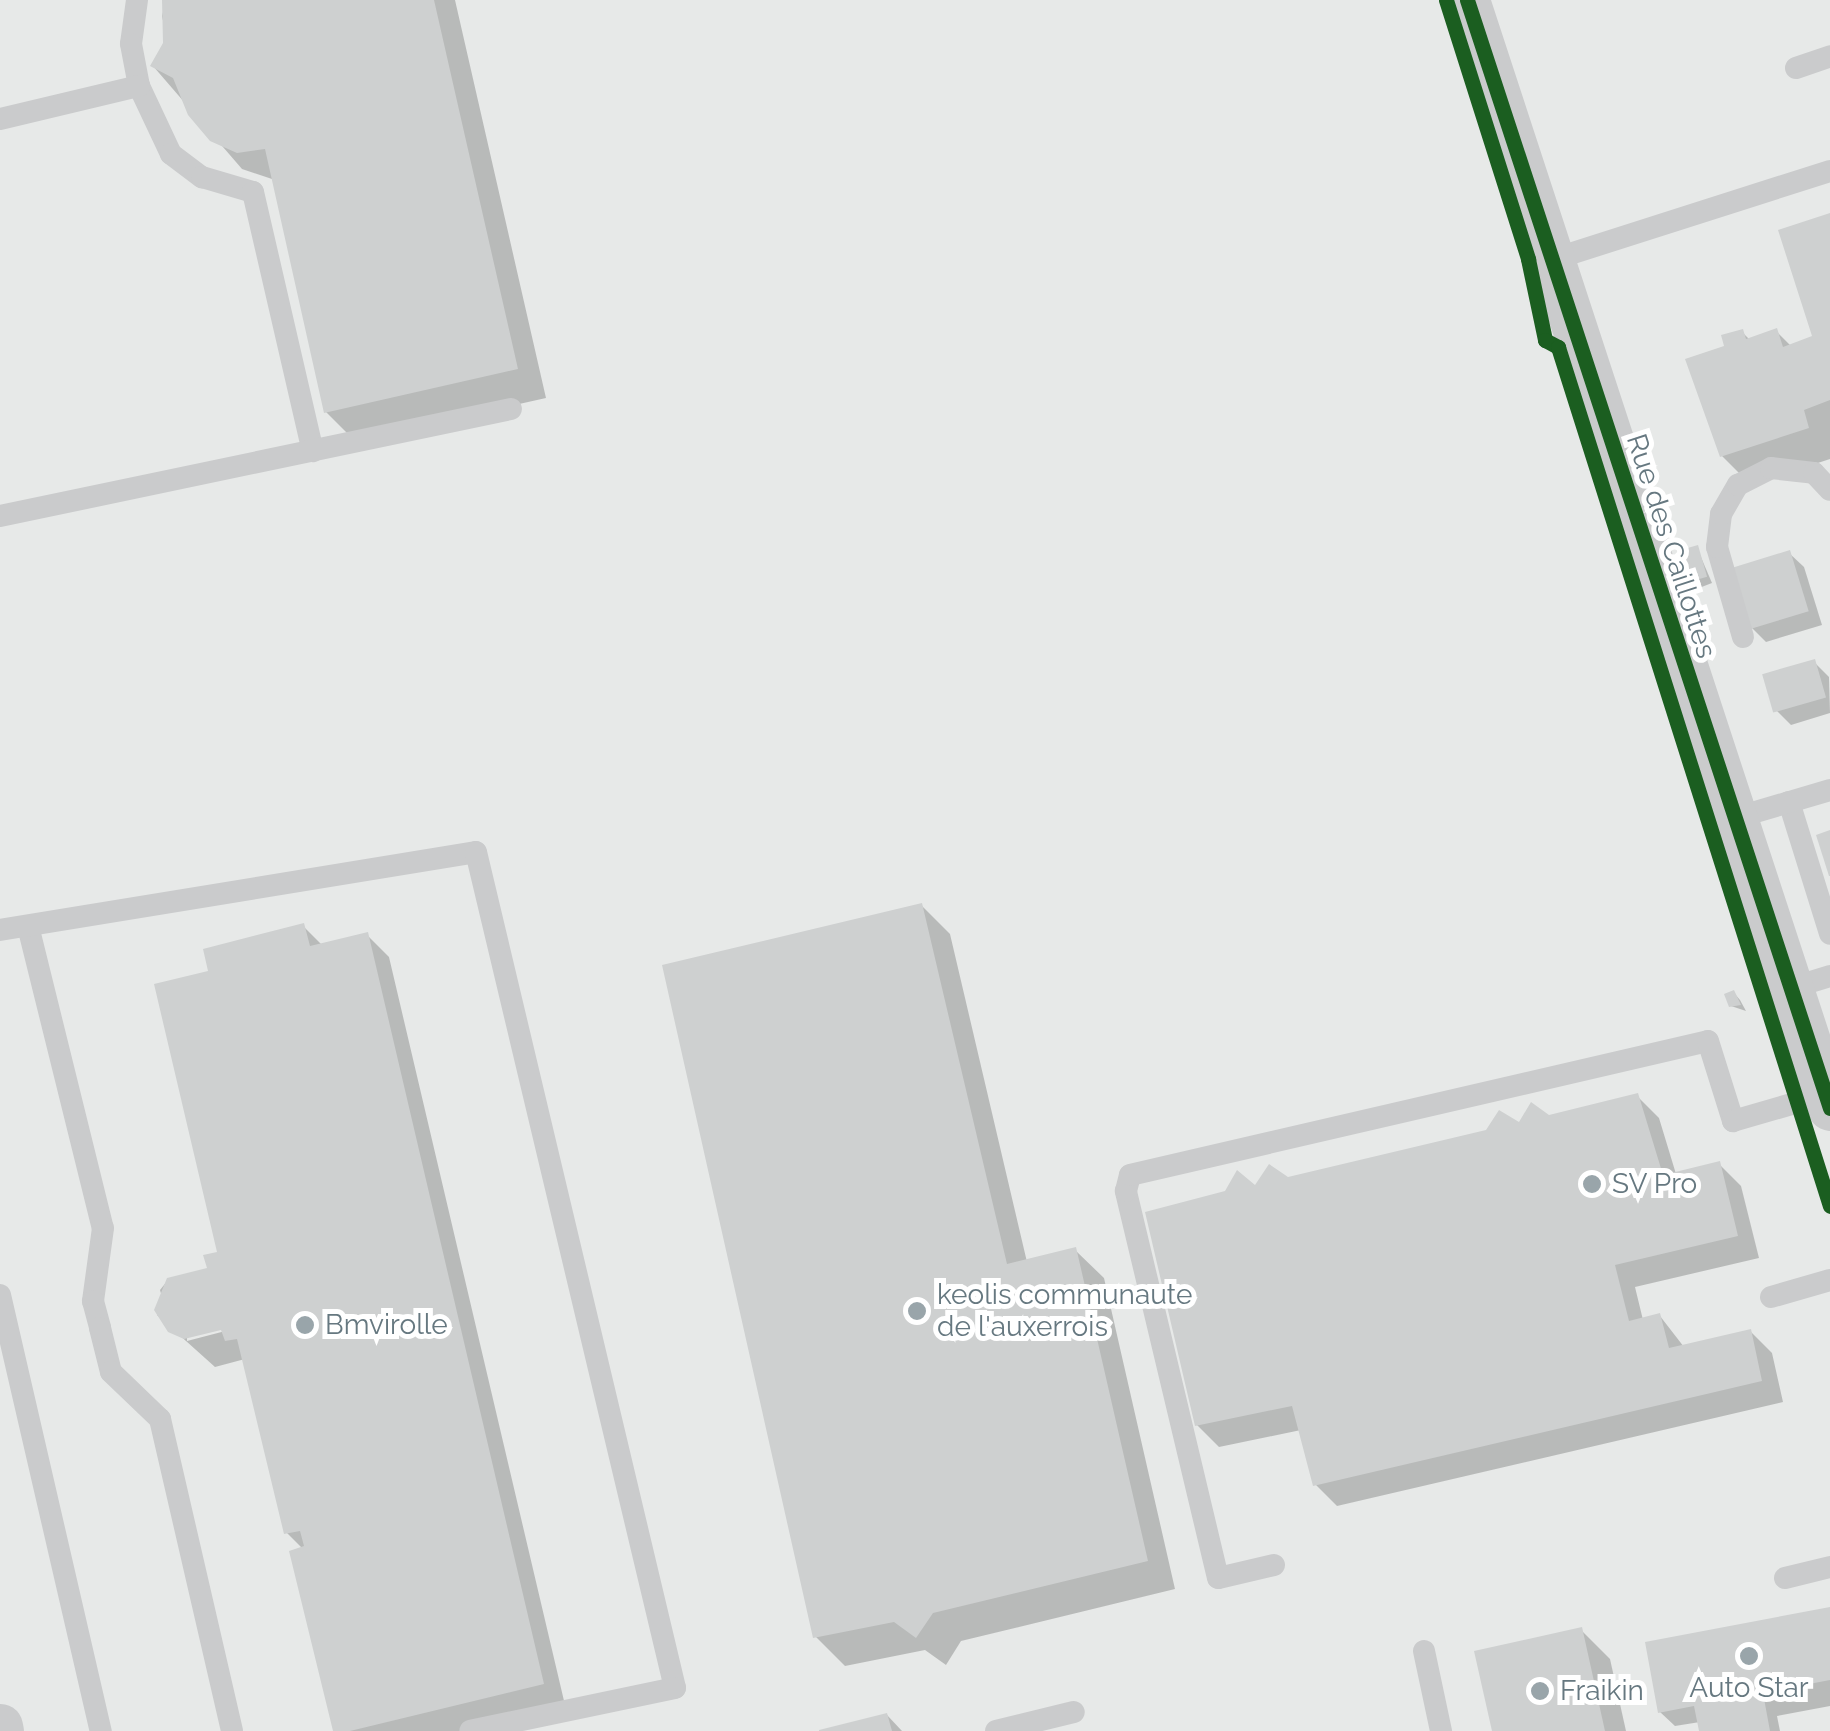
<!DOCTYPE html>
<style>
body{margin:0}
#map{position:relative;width:1830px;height:1731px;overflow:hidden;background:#f9f9f8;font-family:Raleway,sans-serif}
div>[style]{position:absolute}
.built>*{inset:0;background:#e7e9e8;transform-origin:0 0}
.shadow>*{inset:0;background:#0003}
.building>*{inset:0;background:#ced0d0;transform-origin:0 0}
.service>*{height:22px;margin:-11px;padding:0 11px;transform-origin:11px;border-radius:11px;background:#cacbcc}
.minor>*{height:45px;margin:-22.5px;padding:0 22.5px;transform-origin:22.5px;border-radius:22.5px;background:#cacbcc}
.cycleway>*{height:15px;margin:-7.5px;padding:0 7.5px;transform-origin:7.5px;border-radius:7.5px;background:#1b5e20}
.dots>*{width:28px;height:28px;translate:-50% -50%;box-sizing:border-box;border:5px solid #fff;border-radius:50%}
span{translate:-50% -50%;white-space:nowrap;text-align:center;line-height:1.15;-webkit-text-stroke:10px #fff;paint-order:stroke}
.street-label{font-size:28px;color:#667880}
.poi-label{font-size:28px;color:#667880}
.left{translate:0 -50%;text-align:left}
</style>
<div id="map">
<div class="built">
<i style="left:0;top:0;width:1830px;height:1731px"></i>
</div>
<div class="shadow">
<i style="clip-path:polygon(166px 0,455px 0,546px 398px,355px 441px,326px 412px,275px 180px,242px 169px,153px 66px,168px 44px,162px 16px)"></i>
<i style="clip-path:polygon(1830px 215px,1830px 459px,1751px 485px,1722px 456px,1727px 347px,1742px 332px,1750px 340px,1776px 331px,1792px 347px,1815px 338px)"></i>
<i style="clip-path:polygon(1697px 548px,1712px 583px,1699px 588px,1693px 581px)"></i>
<i style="clip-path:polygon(1789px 553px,1804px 567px,1822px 625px,1766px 642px,1752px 628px)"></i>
<i style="clip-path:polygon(1814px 662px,1829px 677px,1830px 713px,1791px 725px,1777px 711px)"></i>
<i style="clip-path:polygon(921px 905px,950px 934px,1027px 1262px,1075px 1250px,1104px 1278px,1175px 1589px,961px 1641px,946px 1665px,925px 1650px,845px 1666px,816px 1637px)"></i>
<i style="clip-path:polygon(evenodd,303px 926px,322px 945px,367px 935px,389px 957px,565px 1705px,495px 1731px,335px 1731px,303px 1549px,287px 1533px,245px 1359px,215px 1367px,157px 1315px,164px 1304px,160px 1290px,168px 1280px,210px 1270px,220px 1253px,211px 973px,303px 926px,232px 1324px,233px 1329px,187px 1341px,187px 1336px,232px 1324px)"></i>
<i style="clip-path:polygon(1734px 993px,1740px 1000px,1746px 1011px,1731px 1006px)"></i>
<i style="clip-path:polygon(1637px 1096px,1659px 1118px,1676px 1174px,1719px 1164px,1741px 1186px,1759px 1258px,1635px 1287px,1643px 1320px,1660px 1316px,1684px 1347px,1750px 1331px,1772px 1353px,1783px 1402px,1337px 1506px,1315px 1484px,1301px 1430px,1219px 1447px,1197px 1425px,1255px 1189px)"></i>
<i style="clip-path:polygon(1830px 1609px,1830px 1706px,1777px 1716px,1780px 1731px,1701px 1731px,1700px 1722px,1675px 1726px,1660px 1712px)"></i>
<i style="clip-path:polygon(1581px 1630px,1610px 1659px,1626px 1731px,1495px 1731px)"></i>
<i style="clip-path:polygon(887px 1715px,902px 1731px,823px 1731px)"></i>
</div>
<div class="building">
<i style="clip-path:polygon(162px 0,434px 0,518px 369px,324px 413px,265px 149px,237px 153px,210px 141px,188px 115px,173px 78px,150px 66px,163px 43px)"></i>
<i style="clip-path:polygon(1830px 213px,1830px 400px,1804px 410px,1809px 428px,1720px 457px,1685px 359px,1724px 346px,1721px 335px,1743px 329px,1746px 339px,1777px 328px,1783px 347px,1812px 336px,1778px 230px)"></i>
<i style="left:1698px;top:545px;width:33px;height:18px;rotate:74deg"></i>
<i style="left:1790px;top:550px;width:64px;height:62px;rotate:73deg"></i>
<i style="left:1815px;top:659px;width:40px;height:55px;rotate:74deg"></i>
<i style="clip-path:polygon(1830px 830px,1830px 876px,1829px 876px,1816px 835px)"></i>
<i style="clip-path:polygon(922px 903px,1007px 1264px,1076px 1247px,1148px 1561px,933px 1613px,916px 1638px,894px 1622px,813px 1638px,662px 965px)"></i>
<i style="clip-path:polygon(304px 923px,310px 946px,368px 932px,544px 1684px,350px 1731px,333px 1731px,289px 1551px,304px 1546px,300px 1531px,284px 1534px,237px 1339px,225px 1341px,221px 1330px,184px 1339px,168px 1332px,154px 1310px,167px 1278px,207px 1268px,203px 1255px,217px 1252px,154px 984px,208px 971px,203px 949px)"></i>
<i style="clip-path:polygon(1734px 990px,1741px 1005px,1729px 1007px,1724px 994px)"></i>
<i style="clip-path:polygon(1638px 1093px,1663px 1175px,1720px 1161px,1738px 1236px,1615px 1265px,1629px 1321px,1660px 1313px,1669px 1348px,1751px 1329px,1762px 1381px,1313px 1486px,1292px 1406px,1195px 1426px,1145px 1212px,1225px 1191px,1237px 1170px,1255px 1185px,1269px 1164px,1288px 1177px,1486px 1130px,1499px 1110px,1519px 1122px,1531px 1102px,1549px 1115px)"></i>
<i style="clip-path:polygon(1830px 1607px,1830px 1680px,1763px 1693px,1770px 1731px,1699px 1731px,1694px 1706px,1658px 1713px,1645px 1642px)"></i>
<i style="clip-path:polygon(1582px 1627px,1605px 1731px,1492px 1731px,1474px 1651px)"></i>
<i style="clip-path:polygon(887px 1713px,892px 1731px,819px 1731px,819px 1730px)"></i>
</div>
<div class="service">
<i style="left:137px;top:0;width:44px;rotate:97.8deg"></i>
<i style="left:131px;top:44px;width:43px;rotate:79.2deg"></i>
<i style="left:139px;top:86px;width:75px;rotate:64.8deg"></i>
<i style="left:171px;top:154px;width:39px;rotate:37deg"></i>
<i style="left:202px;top:177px;width:53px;rotate:16.4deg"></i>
<i style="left:253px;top:192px;width:266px;rotate:77deg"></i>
<i style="left:1796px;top:68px;width:36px;rotate:-19deg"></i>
<i style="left:0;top:119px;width:143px;rotate:-13.4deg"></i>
<i style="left:1551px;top:260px;width:293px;rotate:-17.7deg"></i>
<i style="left:0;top:516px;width:522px;rotate:-11.83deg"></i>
<i style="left:1743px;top:637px;width:94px;rotate:-106.1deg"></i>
<i style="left:1717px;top:547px;width:33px;rotate:-83deg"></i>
<i style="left:1721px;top:514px;width:34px;rotate:-60deg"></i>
<i style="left:1738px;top:485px;width:37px;rotate:-27deg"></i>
<i style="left:1771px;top:468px;width:43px;rotate:6.6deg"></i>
<i style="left:1814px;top:473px;width:23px;rotate:47deg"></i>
<i style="left:1789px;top:802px;width:138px;rotate:72.7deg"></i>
<i style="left:1735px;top:818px;width:99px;rotate:-16.4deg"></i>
<i style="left:28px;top:926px;width:311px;rotate:76.1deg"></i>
<i style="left:103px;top:1228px;width:74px;rotate:97.8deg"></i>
<i style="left:93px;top:1301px;width:28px;rotate:75deg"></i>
<i style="left:100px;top:1328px;width:45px;rotate:76deg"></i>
<i style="left:111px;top:1372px;width:68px;rotate:43.8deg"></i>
<i style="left:160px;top:1419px;width:320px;rotate:77deg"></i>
<i style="left:0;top:930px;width:482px;rotate:-9.3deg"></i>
<i style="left:476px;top:852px;width:859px;rotate:76.61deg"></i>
<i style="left:675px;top:1688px;width:209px;rotate:168.2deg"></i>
<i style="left:1791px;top:988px;width:41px;rotate:-17.1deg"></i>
<i style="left:0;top:1295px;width:448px;rotate:77deg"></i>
<i style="left:1771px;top:1297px;width:61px;rotate:-16.1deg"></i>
<i style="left:1274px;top:1565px;width:57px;rotate:166.9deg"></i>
<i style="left:1218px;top:1578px;width:398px;rotate:-103.4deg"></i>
<i style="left:1126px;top:1191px;width:16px;rotate:-76deg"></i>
<i style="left:1130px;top:1175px;width:593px;rotate:-13.05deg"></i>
<i style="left:1708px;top:1041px;width:84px;rotate:72.6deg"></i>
<i style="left:1733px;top:1121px;width:97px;rotate:-16.2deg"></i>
<i style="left:1785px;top:1578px;width:46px;rotate:-13.7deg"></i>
<i style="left:1424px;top:1651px;width:82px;rotate:78deg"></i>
<i style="left:996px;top:1731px;width:80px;rotate:-13.7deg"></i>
</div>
<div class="minor">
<i style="left:1467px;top:0;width:1166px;rotate:71.86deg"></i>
<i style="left:0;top:1726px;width:5px;rotate:79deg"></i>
</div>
<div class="cycleway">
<i style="left:1446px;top:0;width:272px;rotate:72.4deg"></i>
<i style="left:1528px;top:259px;width:83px;rotate:78.1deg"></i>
<i style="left:1545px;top:340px;width:15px;rotate:28deg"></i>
<i style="left:1558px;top:347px;width:901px;rotate:72.43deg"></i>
<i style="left:1467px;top:0;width:1166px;rotate:71.86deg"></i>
</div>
<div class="dots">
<i style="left:1592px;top:1184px;background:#99a5aa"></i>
<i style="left:917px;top:1311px;background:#99a5aa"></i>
<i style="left:305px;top:1325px;background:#99a5aa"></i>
<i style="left:1749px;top:1656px;background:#99a5aa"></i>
<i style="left:1540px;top:1691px;background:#99a5aa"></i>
</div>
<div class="street-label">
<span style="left:1671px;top:546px;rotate:72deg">Rue des Caillottes</span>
</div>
<div class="poi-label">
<span class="left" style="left:1612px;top:1184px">SV Pro</span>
<span class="left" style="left:937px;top:1311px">keolis communaute<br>de l'auxerrois</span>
<span class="left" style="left:325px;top:1325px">Bmvirolle</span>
<span style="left:1749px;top:1688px">Auto Star</span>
<span class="left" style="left:1560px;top:1691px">Fraikin</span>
</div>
</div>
